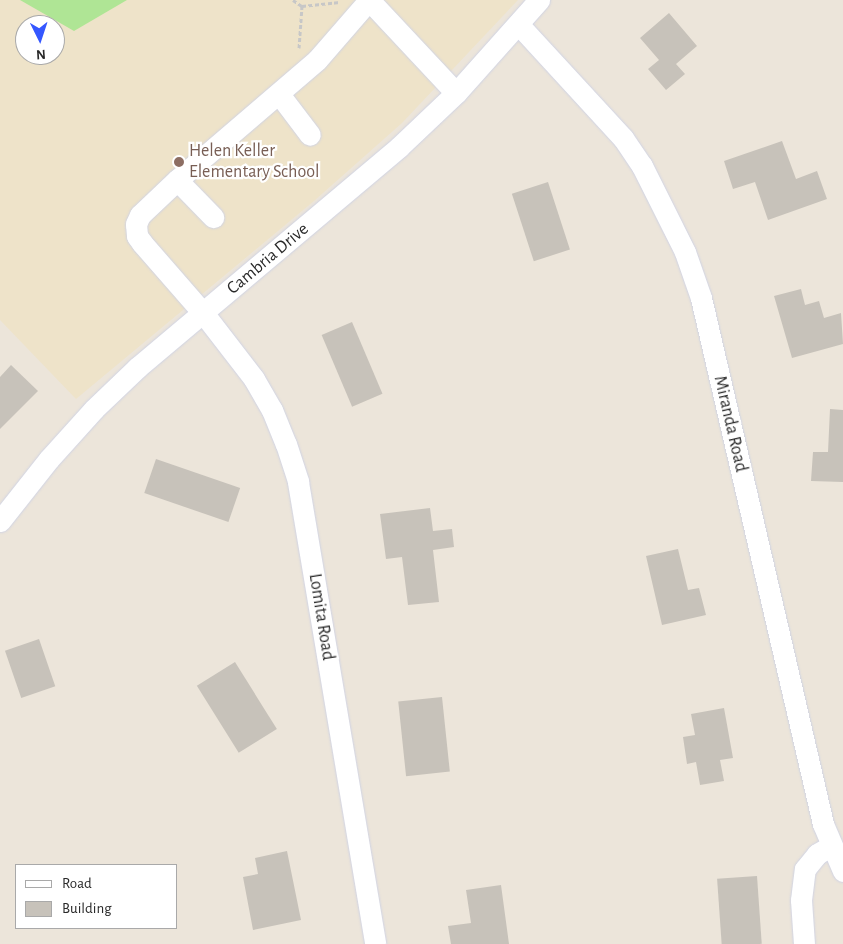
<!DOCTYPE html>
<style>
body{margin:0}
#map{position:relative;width:843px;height:944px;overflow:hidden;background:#ece5da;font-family:"Alegreya Sans",sans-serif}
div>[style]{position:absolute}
.education>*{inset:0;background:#eee3c9}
.green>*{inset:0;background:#afe595}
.building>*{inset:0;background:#c7c2ba;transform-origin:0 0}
.path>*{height:3px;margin-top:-1.5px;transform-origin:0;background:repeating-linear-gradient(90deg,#c7c7c7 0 4px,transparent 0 6.5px)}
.roads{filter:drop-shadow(0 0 1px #d0d3e3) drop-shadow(0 0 1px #d0d3e3)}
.minor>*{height:21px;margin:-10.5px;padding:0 10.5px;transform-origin:10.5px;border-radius:10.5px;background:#fff}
.dots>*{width:14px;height:14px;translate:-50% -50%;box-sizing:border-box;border:2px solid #fff;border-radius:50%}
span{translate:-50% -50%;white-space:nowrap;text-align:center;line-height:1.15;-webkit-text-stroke:4.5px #fff;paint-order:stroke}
.education-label{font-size:18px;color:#785e54}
.left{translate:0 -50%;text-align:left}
.street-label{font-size:18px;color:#292929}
.legend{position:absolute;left:15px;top:864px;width:162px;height:65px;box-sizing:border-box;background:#fff;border:1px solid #a9a9a9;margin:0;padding:6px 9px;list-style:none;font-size:15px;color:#292929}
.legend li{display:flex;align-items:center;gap:10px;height:25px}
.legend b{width:25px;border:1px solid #a9a9a9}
.north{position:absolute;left:15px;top:15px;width:50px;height:50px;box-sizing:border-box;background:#fff;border:1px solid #a9a9a9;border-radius:50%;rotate:176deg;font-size:14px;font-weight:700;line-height:20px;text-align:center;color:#292929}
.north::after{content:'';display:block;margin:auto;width:18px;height:22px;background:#3557ff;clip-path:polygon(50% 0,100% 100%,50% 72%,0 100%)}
</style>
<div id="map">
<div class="education">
<i style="clip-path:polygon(evenodd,0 0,518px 0,402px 123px,314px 201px,76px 399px,0 320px,0 0,25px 25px,55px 25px,55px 55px,25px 55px,25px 25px)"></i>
</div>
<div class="green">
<i style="clip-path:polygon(20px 0,127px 0,74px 31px)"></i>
</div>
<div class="building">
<i style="clip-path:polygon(669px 13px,697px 46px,676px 64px,685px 74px,666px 90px,648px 69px,659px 60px,640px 38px)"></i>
<i style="clip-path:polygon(782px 141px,796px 179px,817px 171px,827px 199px,768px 220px,755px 182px,733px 189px,724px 161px)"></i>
<i style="left:548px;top:182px;width:71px;height:38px;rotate:72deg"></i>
<i style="clip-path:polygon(801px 289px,805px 305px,819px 301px,824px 318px,841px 313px,843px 344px,792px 358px,774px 296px)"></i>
<i style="left:352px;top:322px;width:78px;height:33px;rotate:67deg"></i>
<i style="clip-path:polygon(11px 365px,38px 391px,0 429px,0 377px)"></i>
<i style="clip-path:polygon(830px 409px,843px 410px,843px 482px,811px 481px,813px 452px,828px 452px)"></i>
<i style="left:156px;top:459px;width:89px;height:36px;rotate:19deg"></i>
<i style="clip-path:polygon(430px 508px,433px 531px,452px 529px,454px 547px,433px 550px,439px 602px,408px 605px,402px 557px,386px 559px,380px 514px)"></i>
<i style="clip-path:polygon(678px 549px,688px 590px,699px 588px,706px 615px,662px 625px,646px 556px)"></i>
<i style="left:39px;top:639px;width:50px;height:36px;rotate:71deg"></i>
<i style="left:235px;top:662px;width:79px;height:45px;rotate:58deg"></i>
<i style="left:442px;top:697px;width:75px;height:44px;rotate:84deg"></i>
<i style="clip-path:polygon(724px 708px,733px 758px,720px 760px,724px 781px,700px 785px,696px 762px,687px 764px,683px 737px,695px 735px,691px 714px)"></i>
<i style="clip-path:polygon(287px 851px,301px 920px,253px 930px,243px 877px,258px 874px,255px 858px)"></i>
<i style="left:757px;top:876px;width:68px;height:40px;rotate:86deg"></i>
<i style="clip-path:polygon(501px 885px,509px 944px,451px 944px,448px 926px,471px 923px,466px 890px)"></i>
</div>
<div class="path">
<i style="left:293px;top:0;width:11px;rotate:34deg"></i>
<i style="left:302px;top:6px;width:38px;rotate:-6deg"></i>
<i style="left:299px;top:48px;width:42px;rotate:-85.9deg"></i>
</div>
<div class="roads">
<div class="minor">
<i style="left:369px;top:0;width:79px;rotate:130.9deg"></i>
<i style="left:317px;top:60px;width:184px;rotate:139.4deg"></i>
<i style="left:177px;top:180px;width:51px;rotate:136.6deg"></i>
<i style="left:140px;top:215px;width:10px;rotate:114deg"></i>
<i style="left:136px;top:224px;width:12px;rotate:85deg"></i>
<i style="left:137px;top:236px;width:9px;rotate:54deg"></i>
<i style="left:142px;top:243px;width:94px;rotate:48.9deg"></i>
<i style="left:204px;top:314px;width:82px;rotate:52.4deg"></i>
<i style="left:254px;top:379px;width:36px;rotate:60deg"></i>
<i style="left:272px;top:410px;width:37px;rotate:68deg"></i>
<i style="left:286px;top:444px;width:40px;rotate:72deg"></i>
<i style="left:298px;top:482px;width:468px;rotate:80.5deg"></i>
<i style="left:369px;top:0;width:127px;rotate:46.9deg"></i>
<i style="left:519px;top:25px;width:154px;rotate:47.4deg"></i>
<i style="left:623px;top:138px;width:34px;rotate:56deg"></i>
<i style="left:642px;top:166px;width:96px;rotate:63.4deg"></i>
<i style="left:685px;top:252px;width:49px;rotate:70.8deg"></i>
<i style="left:701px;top:298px;width:540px;rotate:76.94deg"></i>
<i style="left:823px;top:824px;width:51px;rotate:66.9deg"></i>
<i style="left:279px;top:94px;width:51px;rotate:52.9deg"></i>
<i style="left:177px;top:180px;width:52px;rotate:45.8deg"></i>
<i style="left:0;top:521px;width:79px;rotate:-51.7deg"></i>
<i style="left:49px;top:459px;width:67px;rotate:-48deg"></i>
<i style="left:94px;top:409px;width:61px;rotate:-43.7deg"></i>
<i style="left:138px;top:367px;width:341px;rotate:-40.1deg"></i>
<i style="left:399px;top:147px;width:79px;rotate:-43.5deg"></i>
<i style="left:456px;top:93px;width:125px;rotate:-48.3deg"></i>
<i style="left:804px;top:944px;width:44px;rotate:-93.9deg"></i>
<i style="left:801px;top:900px;width:31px;rotate:-83deg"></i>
<i style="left:805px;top:869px;width:19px;rotate:-51deg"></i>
<i style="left:817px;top:854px;width:16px;rotate:-30deg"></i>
</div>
</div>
<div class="dots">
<i style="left:179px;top:162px;background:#8d6e63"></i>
</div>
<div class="education-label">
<span class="left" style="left:189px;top:162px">Helen Keller<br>Elementary School</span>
</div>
<div class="street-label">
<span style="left:268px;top:259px;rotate:-40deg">Cambria Drive</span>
<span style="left:730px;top:424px;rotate:77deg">Miranda Road</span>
<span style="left:321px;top:617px;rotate:81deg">Lomita Road</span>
</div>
<ul class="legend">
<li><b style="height:6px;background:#fff"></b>Road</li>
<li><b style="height:14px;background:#c7c2ba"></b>Building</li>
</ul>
<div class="north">N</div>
</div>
